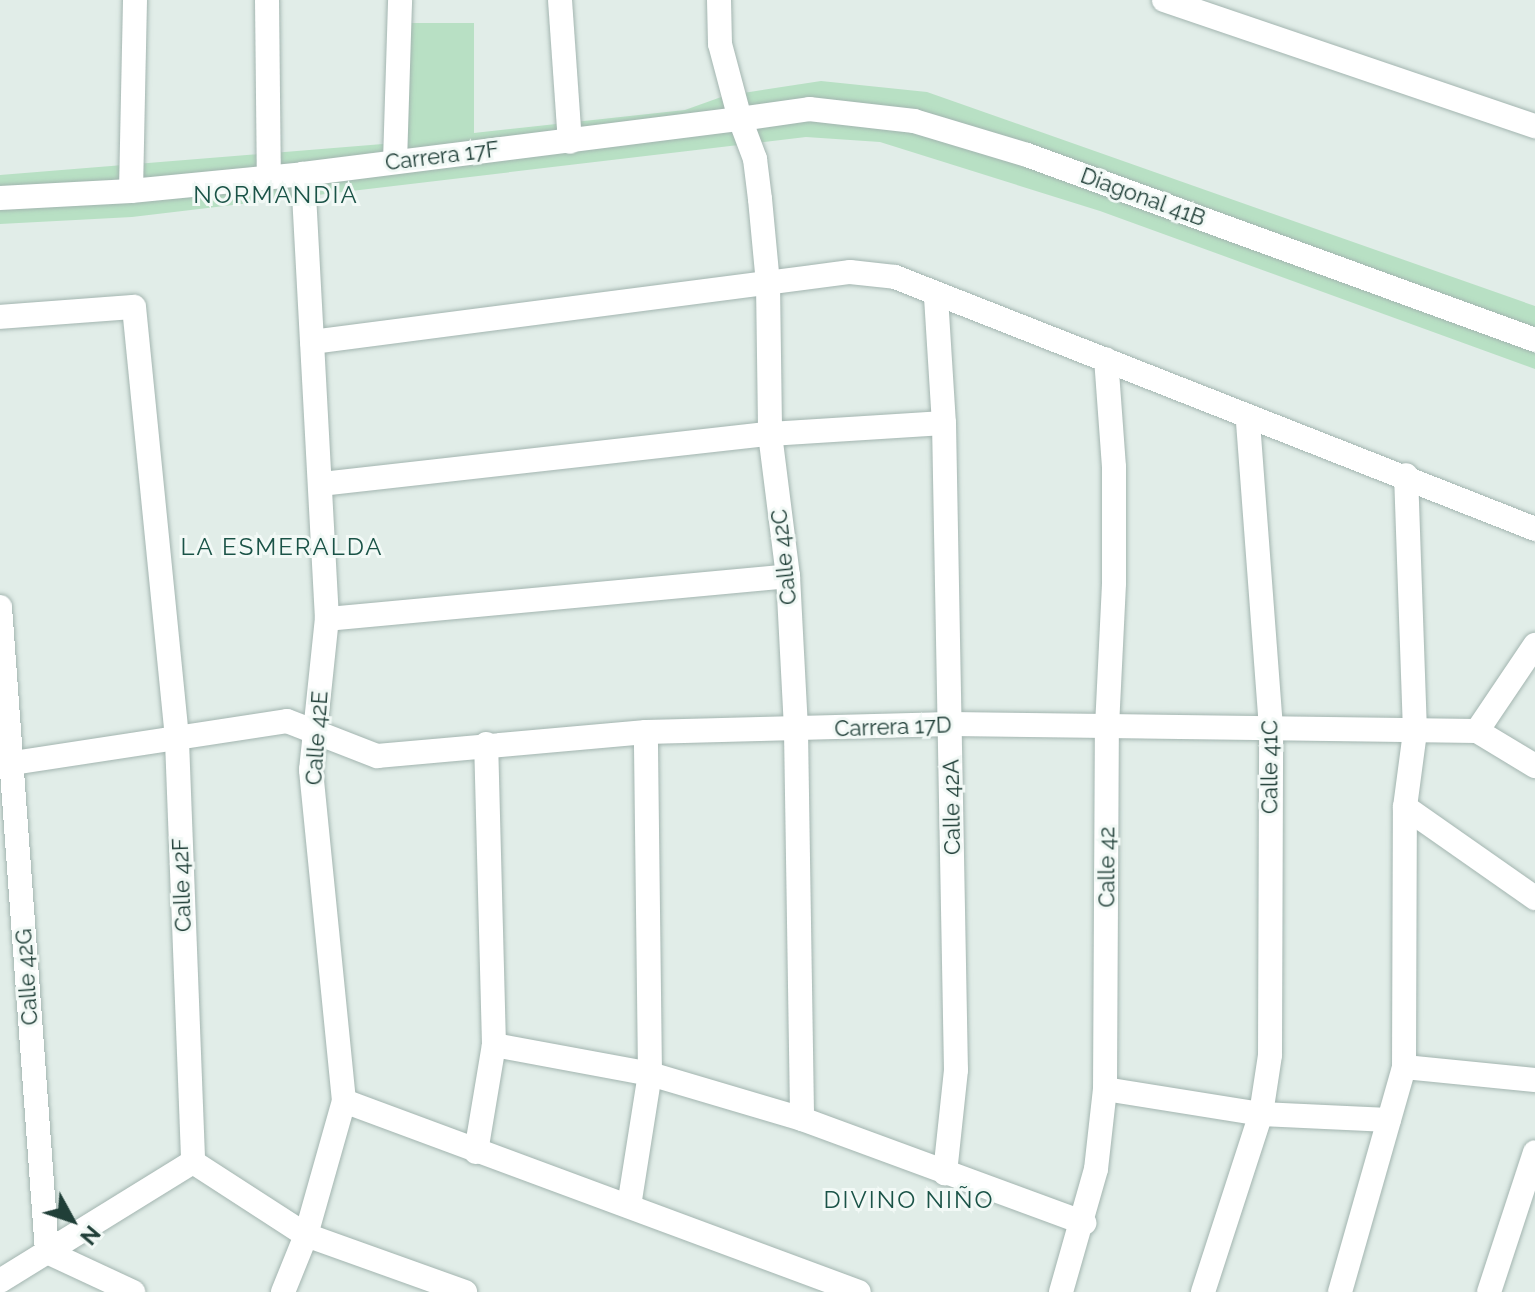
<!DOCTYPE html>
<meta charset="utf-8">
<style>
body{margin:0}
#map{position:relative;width:1535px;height:1292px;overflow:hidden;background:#e1ede8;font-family:Raleway,sans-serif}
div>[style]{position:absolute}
.green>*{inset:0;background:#b8e0c4}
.roads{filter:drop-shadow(0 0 2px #a3b5b0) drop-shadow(0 0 2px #a3b5b0)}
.minor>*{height:24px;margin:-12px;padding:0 12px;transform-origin:12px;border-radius:12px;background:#fff}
.tertiary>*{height:24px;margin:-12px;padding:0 12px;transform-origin:12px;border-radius:12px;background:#fff}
span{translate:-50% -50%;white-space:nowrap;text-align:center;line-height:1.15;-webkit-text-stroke:6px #f2f9f6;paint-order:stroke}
.street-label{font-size:22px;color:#203f38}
.neighbourhood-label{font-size:24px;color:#1a5347;letter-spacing:2px}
.north{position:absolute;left:32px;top:1180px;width:80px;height:80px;-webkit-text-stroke:6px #f2f9f6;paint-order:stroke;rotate:130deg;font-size:22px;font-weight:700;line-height:32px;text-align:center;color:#203f38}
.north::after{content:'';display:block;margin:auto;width:28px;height:36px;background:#203f38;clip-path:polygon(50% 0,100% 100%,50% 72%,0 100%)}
</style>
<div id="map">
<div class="green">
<i style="clip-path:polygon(398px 23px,474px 23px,474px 133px,685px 110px,724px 96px,821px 81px,927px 92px,1535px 306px,1535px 369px,1100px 211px,880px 142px,806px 137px,132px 217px,0 224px,0 175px,395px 143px)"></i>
</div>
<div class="roads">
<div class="minor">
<i style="left:267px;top:0;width:177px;rotate:89.4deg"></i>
<i style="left:560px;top:0;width:142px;rotate:86deg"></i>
<i style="left:1164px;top:0;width:392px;rotate:18.8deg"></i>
<i style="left:395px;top:162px;width:162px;rotate:-88.2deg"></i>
<i style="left:131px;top:191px;width:191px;rotate:-88.8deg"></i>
<i style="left:0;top:198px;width:131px;rotate:-3.1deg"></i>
<i style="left:131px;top:191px;width:173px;rotate:-5.6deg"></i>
<i style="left:303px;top:174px;width:440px;rotate:-7.2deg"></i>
<i style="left:740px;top:119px;width:43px;rotate:69.4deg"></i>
<i style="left:755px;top:159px;width:40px;rotate:82.9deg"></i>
<i style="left:760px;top:199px;width:85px;rotate:84.6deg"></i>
<i style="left:768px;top:284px;width:150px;rotate:89.2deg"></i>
<i style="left:770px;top:434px;width:143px;rotate:82.8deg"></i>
<i style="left:788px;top:576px;width:155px;rotate:87deg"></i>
<i style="left:796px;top:731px;width:388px;rotate:89.1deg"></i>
<i style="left:936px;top:297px;width:126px;rotate:86.4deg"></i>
<i style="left:944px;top:423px;width:647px;rotate:88.94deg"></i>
<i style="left:956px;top:1070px;width:104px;rotate:96.1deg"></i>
<i style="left:0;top:317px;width:134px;rotate:-4.3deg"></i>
<i style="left:134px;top:307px;width:436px;rotate:84.3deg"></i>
<i style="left:177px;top:741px;width:421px;rotate:87.8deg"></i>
<i style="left:312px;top:342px;width:543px;rotate:-7.41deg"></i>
<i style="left:850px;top:272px;width:45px;rotate:6.3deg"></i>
<i style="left:895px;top:277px;width:688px;rotate:21.49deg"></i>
<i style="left:321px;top:484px;width:452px;rotate:-6.4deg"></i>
<i style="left:770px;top:434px;width:174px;rotate:-3.6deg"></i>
<i style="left:0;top:607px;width:647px;rotate:85.83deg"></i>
<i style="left:47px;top:1252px;width:95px;rotate:24.9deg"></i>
<i style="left:327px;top:619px;width:463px;rotate:-5.3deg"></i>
<i style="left:1477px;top:731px;width:104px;rotate:-56deg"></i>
<i style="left:1477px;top:731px;width:68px;rotate:31.1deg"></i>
<i style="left:0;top:765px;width:290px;rotate:-8.7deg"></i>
<i style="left:287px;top:721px;width:97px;rotate:21.3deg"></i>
<i style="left:377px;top:756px;width:270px;rotate:-5.1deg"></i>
<i style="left:646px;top:732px;width:304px;rotate:-1.5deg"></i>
<i style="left:950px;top:724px;width:527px;rotate:0.76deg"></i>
<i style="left:1405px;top:807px;width:159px;rotate:35deg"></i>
<i style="left:494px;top:1045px;width:159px;rotate:10.5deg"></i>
<i style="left:650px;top:1074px;width:159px;rotate:16.5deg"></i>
<i style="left:802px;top:1119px;width:301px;rotate:20.2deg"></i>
<i style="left:1404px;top:1067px;width:132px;rotate:5.7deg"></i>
<i style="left:1105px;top:1089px;width:158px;rotate:9.1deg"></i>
<i style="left:1261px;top:1114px;width:128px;rotate:2.7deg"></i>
<i style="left:344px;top:1101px;width:549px;rotate:20.35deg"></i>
<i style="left:476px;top:1152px;width:109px;rotate:-80.5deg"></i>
<i style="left:494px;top:1045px;width:301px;rotate:-91.5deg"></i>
<i style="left:193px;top:1162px;width:135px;rotate:32.9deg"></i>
<i style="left:306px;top:1235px;width:169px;rotate:19.7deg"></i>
<i style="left:629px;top:1206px;width:134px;rotate:-81deg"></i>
<i style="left:650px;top:1074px;width:342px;rotate:-90.7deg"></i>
<i style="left:0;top:1281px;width:227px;rotate:-31.7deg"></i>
<i style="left:283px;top:1292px;width:61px;rotate:-68deg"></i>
<i style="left:306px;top:1235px;width:139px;rotate:-74.2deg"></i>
<i style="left:344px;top:1101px;width:333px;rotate:-95.7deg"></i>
<i style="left:311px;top:770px;width:152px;rotate:-84deg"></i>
<i style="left:327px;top:619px;width:446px;rotate:-93.1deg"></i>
<i style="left:1061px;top:1292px;width:128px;rotate:-74.1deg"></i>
<i style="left:1096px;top:1169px;width:81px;rotate:-83.6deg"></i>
<i style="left:1105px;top:1089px;width:362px;rotate:-89.7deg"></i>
<i style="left:1107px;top:727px;width:144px;rotate:-87.2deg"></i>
<i style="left:1114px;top:583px;width:116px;rotate:-90deg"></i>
<i style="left:1114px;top:467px;width:108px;rotate:-94.2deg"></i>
<i style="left:1203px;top:1292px;width:187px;rotate:-72deg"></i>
<i style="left:1261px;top:1114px;width:60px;rotate:-81.3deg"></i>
<i style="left:1270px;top:1055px;width:327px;rotate:-89.8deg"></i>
<i style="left:1271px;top:728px;width:309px;rotate:-94.3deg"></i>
<i style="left:1340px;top:1292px;width:234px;rotate:-74.1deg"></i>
<i style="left:1404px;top:1067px;width:260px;rotate:-89.8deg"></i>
<i style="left:1405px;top:807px;width:76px;rotate:-82.4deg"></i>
<i style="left:1415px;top:732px;width:257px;rotate:-92deg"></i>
<i style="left:1489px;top:1292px;width:147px;rotate:-71.8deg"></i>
</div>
<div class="tertiary">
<i style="left:719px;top:0;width:44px;rotate:88.7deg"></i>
<i style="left:720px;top:44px;width:78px;rotate:75.1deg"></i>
<i style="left:740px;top:119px;width:70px;rotate:-8.2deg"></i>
<i style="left:809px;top:109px;width:106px;rotate:6.5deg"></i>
<i style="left:914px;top:121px;width:118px;rotate:16.7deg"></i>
<i style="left:1027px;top:155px;width:541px;rotate:20.01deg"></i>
</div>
</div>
<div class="street-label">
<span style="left:442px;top:156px;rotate:-7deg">Carrera 17F</span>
<span style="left:1143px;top:197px;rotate:20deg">Diagonal 41B</span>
<span style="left:784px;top:557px;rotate:-96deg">Calle 42C</span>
<span style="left:893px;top:727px;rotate:-2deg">Carrera 17D</span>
<span style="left:317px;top:738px;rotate:-86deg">Calle 42E</span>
<span style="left:1270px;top:767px;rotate:-90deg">Calle 41C</span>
<span style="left:952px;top:807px;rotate:-91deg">Calle 42A</span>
<span style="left:1107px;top:867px;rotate:-90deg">Calle 42</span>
<span style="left:182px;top:885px;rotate:-92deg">Calle 42F</span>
<span style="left:27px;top:977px;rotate:-94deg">Calle 42G</span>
</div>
<div class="neighbourhood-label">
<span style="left:276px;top:195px">NORMANDIA</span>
<span style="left:282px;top:547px">LA ESMERALDA</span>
<span style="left:909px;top:1200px">DIVINO NIÑO</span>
</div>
<div class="north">N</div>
</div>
